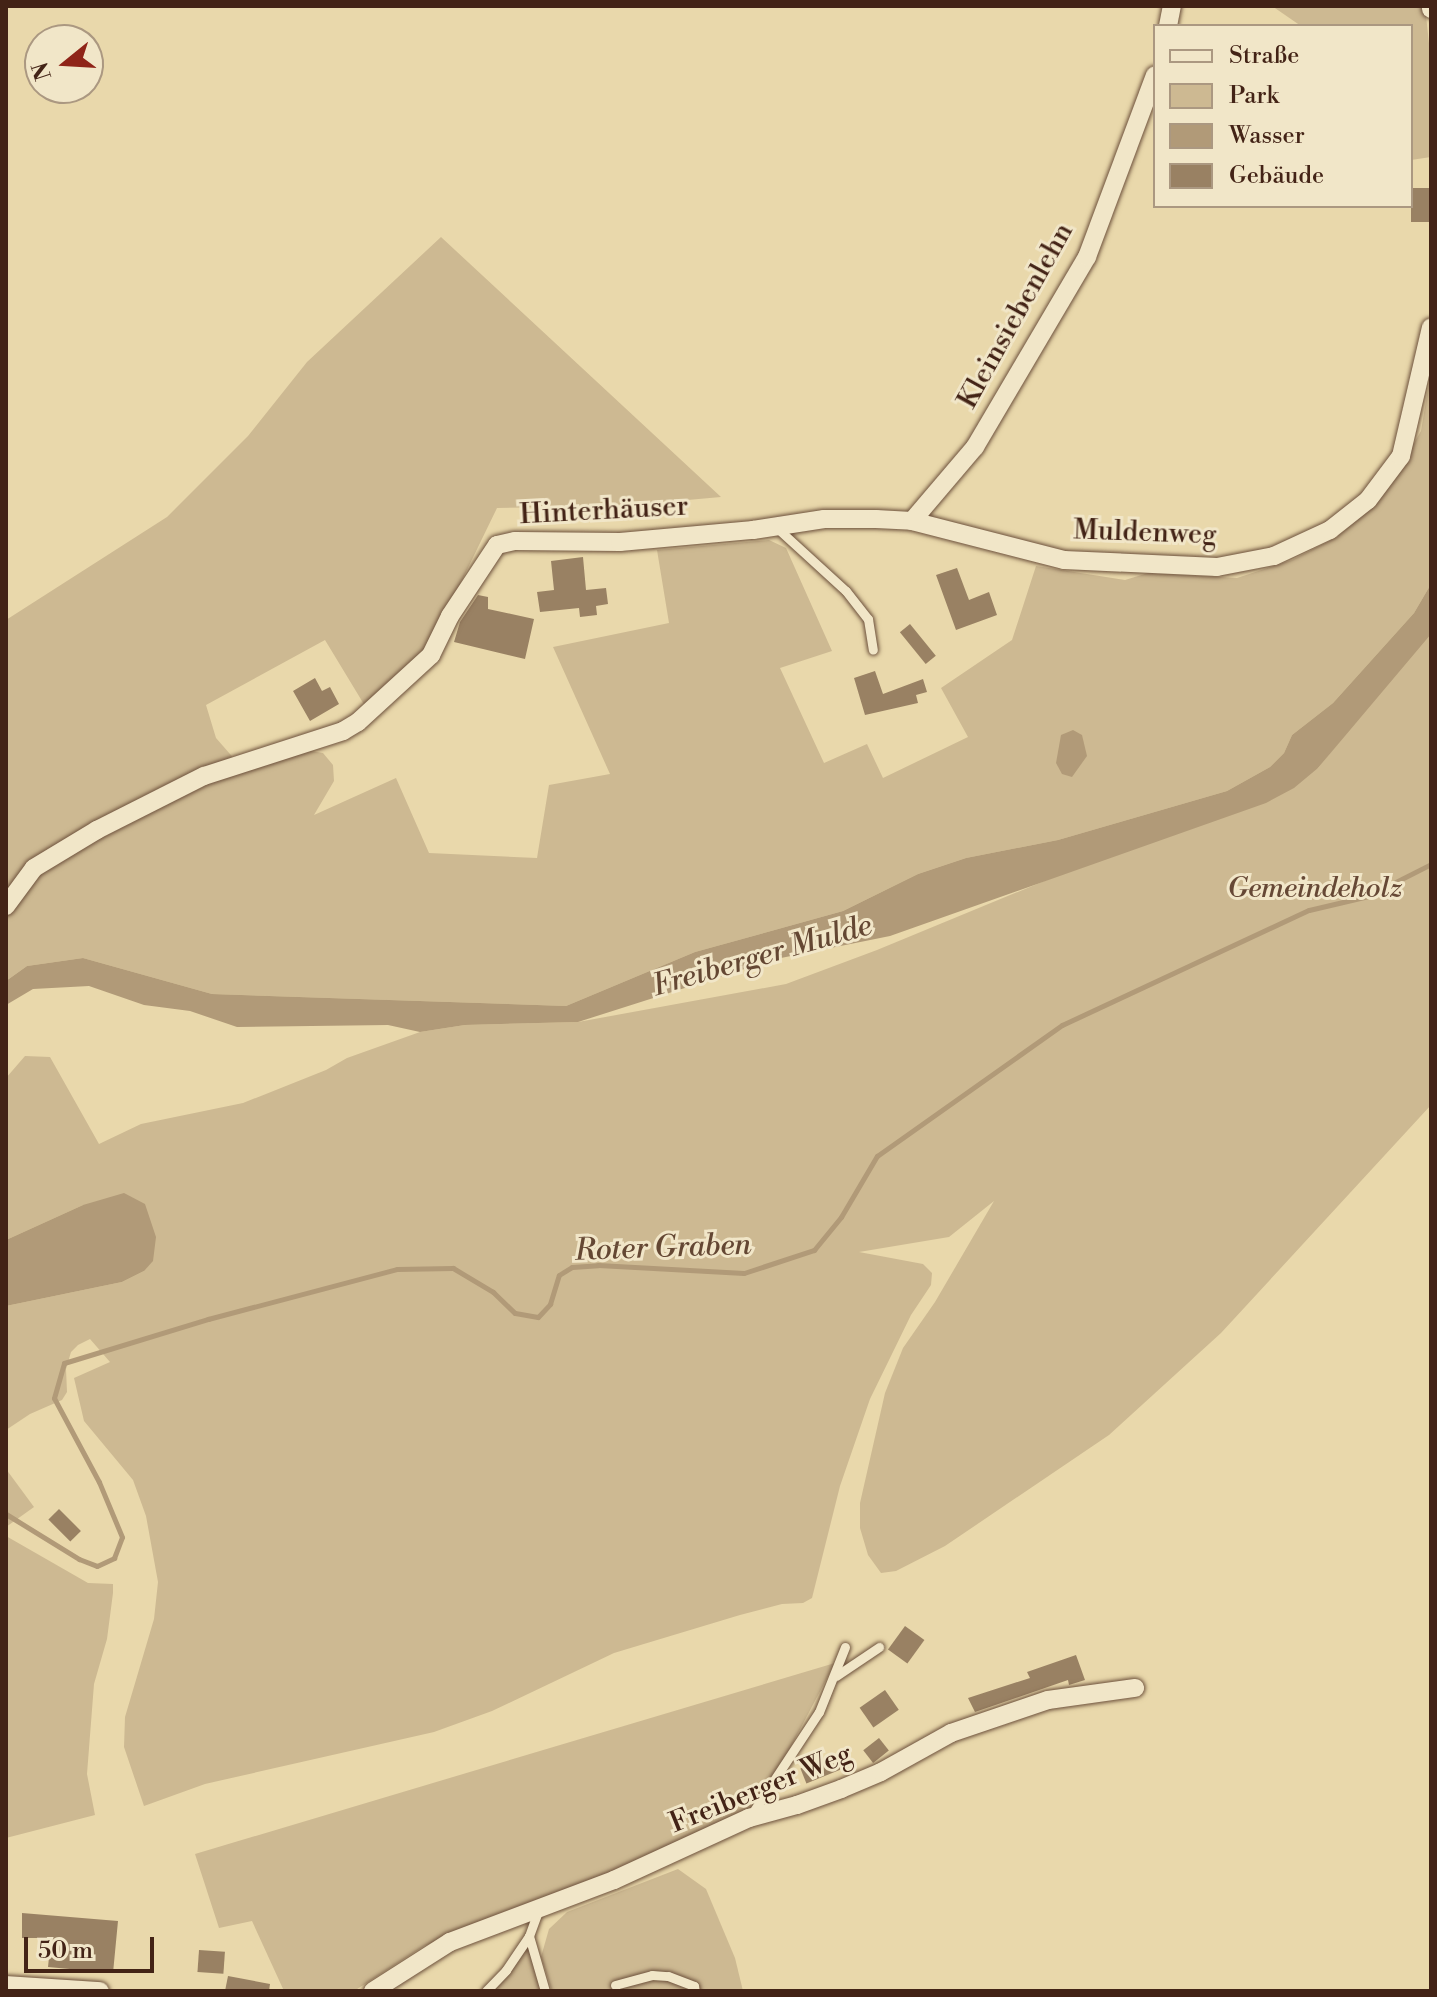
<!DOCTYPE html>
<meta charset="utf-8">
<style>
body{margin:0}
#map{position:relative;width:1437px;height:1997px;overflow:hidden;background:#e9d8ab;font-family:"Libre Bodoni",serif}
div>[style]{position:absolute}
.green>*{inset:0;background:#cdb992}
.water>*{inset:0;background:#b19a78}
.stream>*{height:5px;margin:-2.5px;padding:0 2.5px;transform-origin:2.5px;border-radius:2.5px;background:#b19a78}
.building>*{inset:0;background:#998163;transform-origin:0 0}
.roads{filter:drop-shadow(0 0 2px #6c503b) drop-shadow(0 0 2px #6c503b)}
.lane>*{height:9px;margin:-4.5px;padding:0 4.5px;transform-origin:4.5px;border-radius:4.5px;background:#f1e6c8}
.street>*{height:18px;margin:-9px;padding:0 9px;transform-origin:9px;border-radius:9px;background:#f1e6c8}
span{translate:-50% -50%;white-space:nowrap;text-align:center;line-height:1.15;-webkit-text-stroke:6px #f1e6c8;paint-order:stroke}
.street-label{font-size:28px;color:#432316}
.park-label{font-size:28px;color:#664835;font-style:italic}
.water-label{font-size:30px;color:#644733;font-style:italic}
.frame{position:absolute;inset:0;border:8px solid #432316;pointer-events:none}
.legend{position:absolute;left:1153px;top:24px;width:260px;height:184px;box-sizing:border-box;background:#f1e6c8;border:2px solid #ab9881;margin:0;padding:10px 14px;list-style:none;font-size:24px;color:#432316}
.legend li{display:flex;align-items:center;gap:16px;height:40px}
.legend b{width:40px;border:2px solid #ab9881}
.north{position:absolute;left:24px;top:24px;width:80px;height:80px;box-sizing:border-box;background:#f1e6c8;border:2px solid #ab9881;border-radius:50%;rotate:252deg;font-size:22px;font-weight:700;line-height:32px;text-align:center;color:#432316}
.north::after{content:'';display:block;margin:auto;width:28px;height:36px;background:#8f2418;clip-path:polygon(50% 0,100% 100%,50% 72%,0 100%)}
.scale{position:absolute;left:24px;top:1937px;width:130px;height:36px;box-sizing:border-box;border:4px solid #432316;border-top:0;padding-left:10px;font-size:24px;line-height:28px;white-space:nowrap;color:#432316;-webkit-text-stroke:6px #f1e6c8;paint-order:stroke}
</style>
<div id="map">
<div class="green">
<i style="clip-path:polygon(1272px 6px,1425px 6px,1431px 62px,1431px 157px,1411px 160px,1411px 26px,1301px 26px)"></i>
<i style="clip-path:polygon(441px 237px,721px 497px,620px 506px,497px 508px,430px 646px,365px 706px,325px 640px,206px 705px,216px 738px,237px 762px,282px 746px,323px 753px,333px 765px,334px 781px,314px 815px,396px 778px,429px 853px,537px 858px,549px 785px,610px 774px,553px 647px,669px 623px,657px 550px,769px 540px,786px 548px,832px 651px,780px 668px,824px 763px,867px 744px,883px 778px,968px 737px,941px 688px,1012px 640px,1036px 566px,1125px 580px,1148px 573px,1237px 578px,1292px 560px,1337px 537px,1368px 510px,1401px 466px,1421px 431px,1431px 371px,1431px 584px,1414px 613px,1333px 703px,1292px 735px,1284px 753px,1270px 767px,1227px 791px,1058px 840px,966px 858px,918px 874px,843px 911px,695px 952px,566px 1006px,212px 994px,83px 958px,27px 966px,6px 981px,6px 620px,167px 517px,248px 436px,307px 362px)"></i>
<i style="clip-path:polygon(1431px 629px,1431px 1105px,1221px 1333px,1109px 1435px,945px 1546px,896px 1571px,881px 1573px,868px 1555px,860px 1528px,860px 1503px,885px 1393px,903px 1348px,935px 1302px,994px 1201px,949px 1237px,859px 1252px,923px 1264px,932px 1273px,931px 1285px,911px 1315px,870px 1399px,840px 1486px,812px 1598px,803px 1603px,782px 1604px,740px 1615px,614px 1653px,492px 1711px,434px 1732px,205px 1784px,144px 1806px,124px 1747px,125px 1717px,154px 1619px,158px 1582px,146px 1516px,133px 1480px,84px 1421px,74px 1378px,110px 1362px,90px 1339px,78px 1345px,71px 1352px,66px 1369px,67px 1392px,62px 1400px,30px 1414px,6px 1430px,6px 1306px,122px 1282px,144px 1271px,83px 1205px,6px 1240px,6px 1078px,25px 1056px,50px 1057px,99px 1144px,141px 1124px,243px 1103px,326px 1070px,347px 1058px,420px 1032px,465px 1025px,578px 1022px,786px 984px,877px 950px,1318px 768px)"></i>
<i style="clip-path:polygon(6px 1469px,34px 1507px,6px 1527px)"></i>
<i style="clip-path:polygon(6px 1536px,88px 1583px,113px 1584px,113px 1593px,107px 1639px,94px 1684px,87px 1774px,95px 1815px,6px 1838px)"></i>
<i style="clip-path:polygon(835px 1663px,789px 1750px,750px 1813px,607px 1876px,424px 1946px,354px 1991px,284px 1991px,252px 1921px,219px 1928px,195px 1854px)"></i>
<i style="clip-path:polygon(678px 1869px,706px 1889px,735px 1958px,743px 1991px,552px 1991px,541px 1957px,549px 1929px,567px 1912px)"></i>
<i style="clip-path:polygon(529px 1936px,545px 1991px,486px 1991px)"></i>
</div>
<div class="water">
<i style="clip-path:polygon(1431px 584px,1431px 634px,1318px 768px,1294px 788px,1266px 803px,890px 936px,776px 959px,578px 1022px,465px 1025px,420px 1032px,388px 1025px,237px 1027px,190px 1011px,144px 1005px,89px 986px,33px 989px,6px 1005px,6px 981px,27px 966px,83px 958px,212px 994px,566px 1006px,695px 952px,843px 911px,918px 874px,966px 858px,1058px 840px,1227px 791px,1270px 767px,1284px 753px,1292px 735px,1333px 703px,1414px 613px)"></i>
<i style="clip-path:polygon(1073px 730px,1082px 735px,1087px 756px,1072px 777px,1062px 774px,1056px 763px,1061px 735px)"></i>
<i style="clip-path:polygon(124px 1193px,145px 1204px,156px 1237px,153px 1261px,144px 1271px,122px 1282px,6px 1306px,6px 1240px,83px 1205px)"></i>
</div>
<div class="stream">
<i style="left:6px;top:1514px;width:86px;rotate:31.7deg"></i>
<i style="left:79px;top:1559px;width:19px;rotate:21deg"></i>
<i style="left:97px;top:1566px;width:19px;rotate:-25deg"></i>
<i style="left:114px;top:1558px;width:22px;rotate:-69deg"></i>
<i style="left:122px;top:1537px;width:60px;rotate:-112.7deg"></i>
<i style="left:99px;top:1482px;width:95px;rotate:-118.2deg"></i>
<i style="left:54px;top:1398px;width:36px;rotate:-74deg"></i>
<i style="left:64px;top:1363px;width:151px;rotate:-17deg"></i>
<i style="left:208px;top:1319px;width:196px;rotate:-14.8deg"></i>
<i style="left:397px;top:1269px;width:56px;rotate:-1deg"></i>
<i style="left:453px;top:1268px;width:47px;rotate:31deg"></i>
<i style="left:493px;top:1292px;width:30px;rotate:44deg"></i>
<i style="left:515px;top:1313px;width:23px;rotate:10deg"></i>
<i style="left:538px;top:1317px;width:18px;rotate:-47deg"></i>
<i style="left:550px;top:1304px;width:30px;rotate:-73deg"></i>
<i style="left:559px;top:1275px;width:15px;rotate:-32deg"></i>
<i style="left:572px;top:1267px;width:26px;rotate:-4deg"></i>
<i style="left:598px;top:1265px;width:146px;rotate:3.1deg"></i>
<i style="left:744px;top:1273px;width:74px;rotate:-18.2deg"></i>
<i style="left:814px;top:1250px;width:43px;rotate:-50.7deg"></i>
<i style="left:841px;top:1217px;width:71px;rotate:-59.5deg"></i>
<i style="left:877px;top:1156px;width:227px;rotate:-35.3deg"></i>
<i style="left:1062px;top:1025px;width:272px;rotate:-25deg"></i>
<i style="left:1309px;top:910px;width:61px;rotate:-13.3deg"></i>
<i style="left:1368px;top:896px;width:71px;rotate:-26.9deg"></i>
</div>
<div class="building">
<i style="left:1431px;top:188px;width:34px;height:20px;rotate:90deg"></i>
<i style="clip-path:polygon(583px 557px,586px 590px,606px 588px,608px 604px,596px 606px,597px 615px,580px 617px,579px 608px,540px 612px,537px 592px,554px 590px,551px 561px)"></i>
<i style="clip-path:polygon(957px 568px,969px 600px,989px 592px,997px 615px,956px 630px,936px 575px)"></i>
<i style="clip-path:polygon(478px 595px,488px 597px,488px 609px,534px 619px,525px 659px,454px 642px,460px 622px)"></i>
<i style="left:910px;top:624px;width:41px;height:13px;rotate:51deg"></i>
<i style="clip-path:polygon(875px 671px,883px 694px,923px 679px,927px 692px,916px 695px,918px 703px,865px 715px,854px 678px)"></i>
<i style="clip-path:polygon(315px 678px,322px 691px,330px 687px,339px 704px,310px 721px,293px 691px)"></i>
<i style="left:59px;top:1509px;width:31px;height:15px;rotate:45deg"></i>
<i style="left:905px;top:1626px;width:24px;height:29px;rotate:36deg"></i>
<i style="clip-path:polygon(1076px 1655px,1085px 1680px,1069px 1685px,1068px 1680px,975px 1712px,968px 1698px,1030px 1678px,1027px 1672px)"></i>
<i style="left:885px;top:1690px;width:24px;height:31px;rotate:55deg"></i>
<i style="left:879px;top:1738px;width:16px;height:20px;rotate:52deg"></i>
<i style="left:844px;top:1751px;width:16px;height:47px;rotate:68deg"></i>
<i style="clip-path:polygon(22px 1913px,118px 1921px,113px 1973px,48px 1967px,51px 1938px,22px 1938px)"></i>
<i style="left:199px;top:1950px;width:26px;height:22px;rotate:4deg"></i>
<i style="clip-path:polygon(228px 1976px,270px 1984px,269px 1991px,225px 1991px)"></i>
</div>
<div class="roads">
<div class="lane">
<i style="left:777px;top:528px;width:93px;rotate:42.4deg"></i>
<i style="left:846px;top:591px;width:36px;rotate:52deg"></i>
<i style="left:868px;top:619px;width:31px;rotate:81deg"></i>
<i style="left:836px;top:1676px;width:52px;rotate:-34deg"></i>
<i style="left:751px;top:1815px;width:123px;rotate:-56.6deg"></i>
<i style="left:819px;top:1712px;width:70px;rotate:-68.2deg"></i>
<i style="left:529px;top:1936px;width:57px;rotate:73.8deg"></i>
<i style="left:615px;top:1985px;width:38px;rotate:-15deg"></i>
<i style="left:652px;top:1975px;width:16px;rotate:4deg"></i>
<i style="left:668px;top:1976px;width:28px;rotate:21deg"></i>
<i style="left:694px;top:1986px;width:5px;rotate:79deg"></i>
<i style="left:486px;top:1991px;width:29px;rotate:-46deg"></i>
<i style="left:506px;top:1970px;width:41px;rotate:-55.9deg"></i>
<i style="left:529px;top:1936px;width:27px;rotate:-70deg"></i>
</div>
<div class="street">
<i style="left:1431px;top:6px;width:3px;rotate:90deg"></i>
<i style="left:1168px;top:26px;width:20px;rotate:-79deg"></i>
<i style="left:912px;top:521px;width:97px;rotate:-49.6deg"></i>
<i style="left:975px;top:447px;width:221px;rotate:-59.5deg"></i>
<i style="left:1087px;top:257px;width:194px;rotate:-69.5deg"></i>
<i style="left:6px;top:906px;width:47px;rotate:-53.6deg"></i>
<i style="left:34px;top:868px;width:74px;rotate:-31.1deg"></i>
<i style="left:97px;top:830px;width:120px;rotate:-26.8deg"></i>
<i style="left:204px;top:776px;width:146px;rotate:-17.9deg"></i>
<i style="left:343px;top:731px;width:17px;rotate:-31deg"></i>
<i style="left:358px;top:722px;width:99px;rotate:-42.5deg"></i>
<i style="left:431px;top:655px;width:43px;rotate:-64deg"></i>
<i style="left:450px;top:616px;width:85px;rotate:-56.5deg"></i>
<i style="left:497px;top:545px;width:18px;rotate:-13deg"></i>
<i style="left:515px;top:541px;width:105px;rotate:0.5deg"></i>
<i style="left:620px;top:542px;width:134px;rotate:-5.2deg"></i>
<i style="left:753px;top:530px;width:72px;rotate:-8.8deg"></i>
<i style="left:824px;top:519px;width:52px"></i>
<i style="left:876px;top:519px;width:36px;rotate:3deg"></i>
<i style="left:912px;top:521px;width:157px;rotate:14.4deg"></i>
<i style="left:1064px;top:560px;width:153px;rotate:2.6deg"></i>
<i style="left:1217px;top:567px;width:58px;rotate:-10.9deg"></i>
<i style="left:1274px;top:556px;width:62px;rotate:-24.9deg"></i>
<i style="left:1330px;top:530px;width:48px;rotate:-38.3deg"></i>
<i style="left:1368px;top:500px;width:55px;rotate:-53.1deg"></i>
<i style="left:1401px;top:456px;width:132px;rotate:-76.9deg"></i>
<i style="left:6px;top:1985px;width:94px;rotate:3.7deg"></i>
<i style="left:373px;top:1991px;width:91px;rotate:-32.5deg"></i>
<i style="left:450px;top:1942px;width:175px;rotate:-20.7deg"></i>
<i style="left:614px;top:1880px;width:149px;rotate:-24.7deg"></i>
<i style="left:749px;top:1818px;width:50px;rotate:-15.2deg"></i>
<i style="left:797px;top:1805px;width:47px;rotate:-20deg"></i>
<i style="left:841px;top:1789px;width:43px;rotate:-23deg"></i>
<i style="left:881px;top:1772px;width:80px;rotate:-29.1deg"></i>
<i style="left:951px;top:1733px;width:102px;rotate:-18.8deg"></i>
<i style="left:1048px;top:1700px;width:88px;rotate:-7.9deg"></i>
</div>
</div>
<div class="street-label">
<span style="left:1016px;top:316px;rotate:-61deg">Kleinsiebenlehn</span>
<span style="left:604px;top:511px;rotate:-3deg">Hinterhäuser</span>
<span style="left:1145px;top:533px;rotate:2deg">Muldenweg</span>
<span style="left:761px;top:1789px;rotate:-22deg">Freiberger Weg</span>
</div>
<div class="park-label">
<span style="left:1315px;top:889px">Gemeindeholz</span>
</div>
<div class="water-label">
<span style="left:762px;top:956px;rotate:-16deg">Freiberger Mulde</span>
<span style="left:663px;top:1248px;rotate:-2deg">Roter Graben</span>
</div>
<div class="frame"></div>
<ul class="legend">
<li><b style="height:10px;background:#f1e6c8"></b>Straße</li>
<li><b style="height:22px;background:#cdb992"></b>Park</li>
<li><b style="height:22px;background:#b19a78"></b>Wasser</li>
<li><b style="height:22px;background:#998163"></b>Gebäude</li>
</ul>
<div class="north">N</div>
<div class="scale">50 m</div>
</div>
